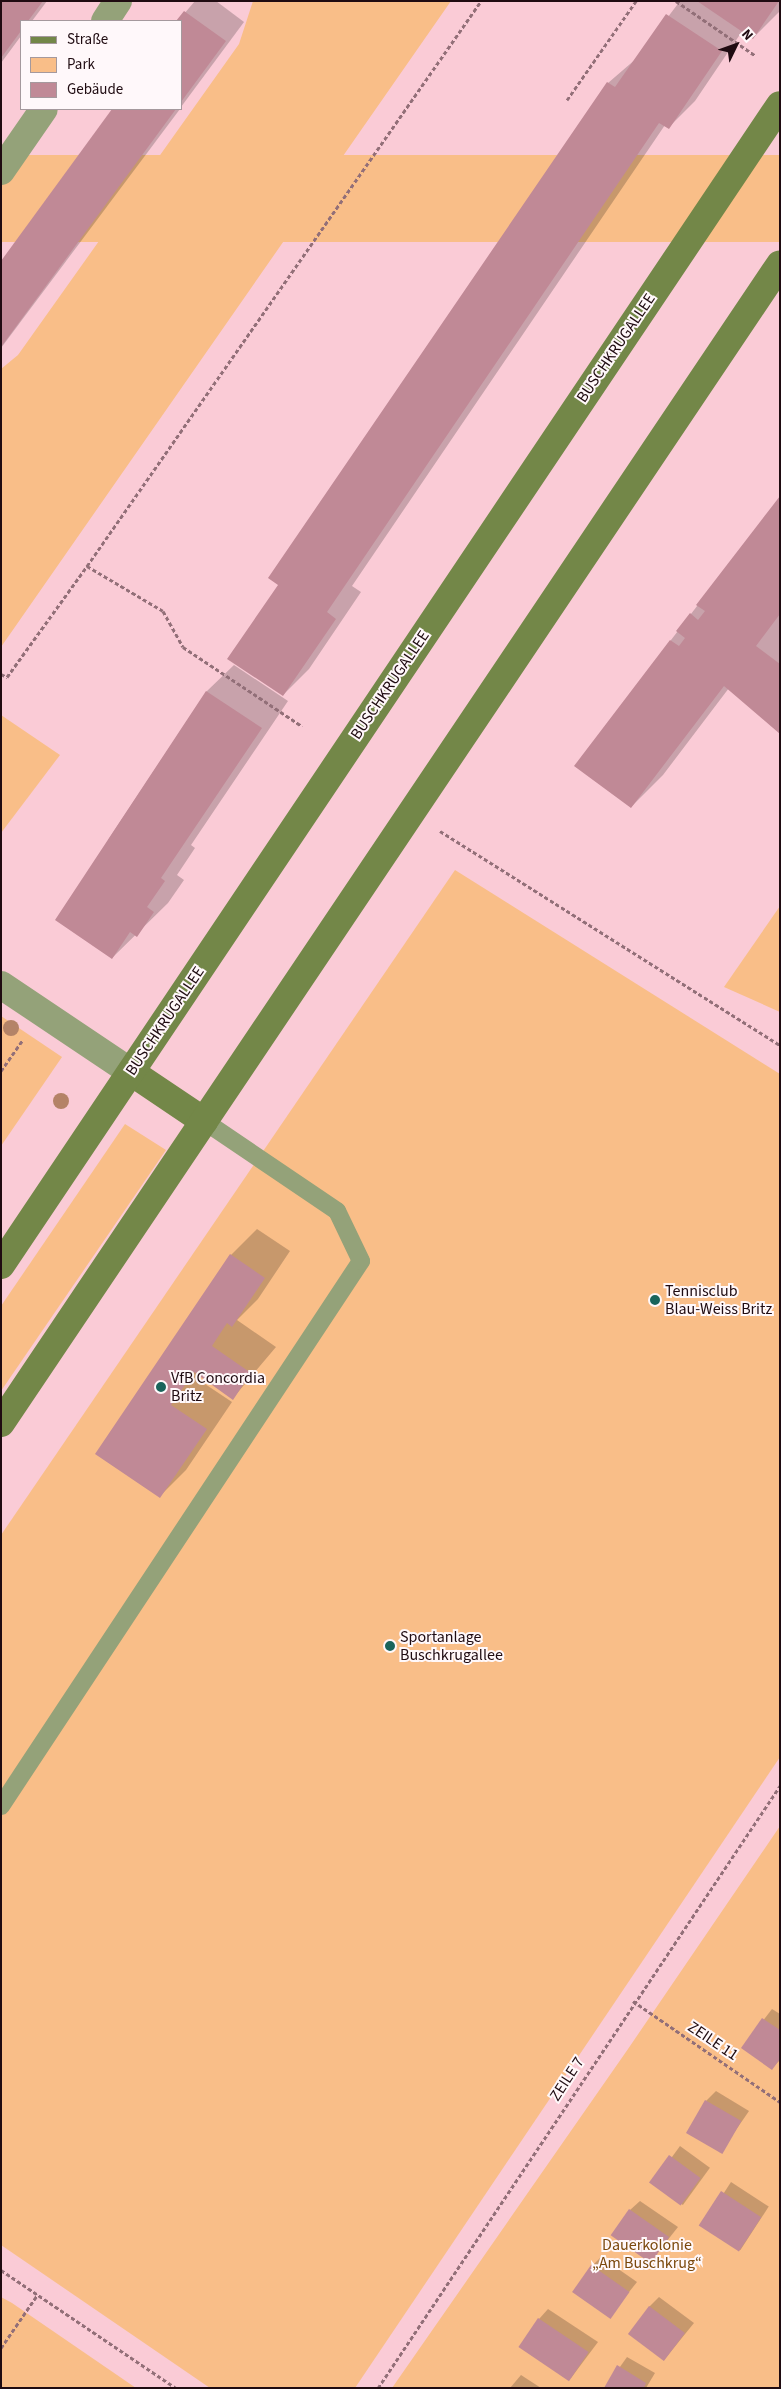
<!DOCTYPE html>
<meta charset="utf-8">
<style>
body{margin:0}
#map{position:relative;width:781px;height:2389px;overflow:hidden;background:#facbd6;font-family:"Source Sans 3",sans-serif}
div>[style]{position:absolute}
.green>*{inset:0;background:#f9be88;transform-origin:0 0}
.shadow>*{inset:0;background:#0003;transform-origin:0 0}
.building>*{inset:0;background:#c08996;transform-origin:0 0}
.path>*{height:3px;margin-top:-1.5px;transform-origin:0;background:repeating-linear-gradient(90deg,#926f78 0 4px,transparent 0 6.5px)}
.lane>*{height:18px;margin:-9px;padding:0 9px;transform-origin:9px;border-radius:9px;background:#94a279}
.street>*{height:28px;margin:-14px;padding:0 14px;transform-origin:14px;border-radius:14px;background:#94a279}
.secondary>*{height:28px;margin:-14px;padding:0 14px;transform-origin:14px;border-radius:14px;background:#738748}
.trees>*{width:16px;height:16px;margin:-8px;border-radius:50%;background:#b48367}
.dots>*{width:14px;height:14px;translate:-50% -50%;box-sizing:border-box;border:2px solid #fff8fa;border-radius:50%}
span{translate:-50% -50%;white-space:nowrap;text-align:center;line-height:1.15;-webkit-text-stroke:4px #fff8fa;paint-order:stroke}
.street-label{font-size:16px;color:#1f0b11}
.poi-label{font-size:16px;color:#1f0b11}
.left{translate:0 -50%;text-align:left}
.park-label{font-size:16px;color:#7b480c}
.frame{position:absolute;inset:0;border:2px solid #1f0b11;pointer-events:none}
.legend{position:absolute;left:20px;top:20px;width:162px;height:90px;box-sizing:border-box;background:#fff8fa;border:1px solid #a5999d;margin:0;padding:6px 9px;list-style:none;font-size:15px;color:#1f0b11}
.legend li{display:flex;align-items:center;gap:10px;height:25px}
.legend b{width:25px;border:1px solid #a5999d}
.north{position:absolute;left:711px;top:20px;width:50px;height:50px;-webkit-text-stroke:4px #fff8fa;paint-order:stroke;rotate:48deg;font-size:14px;font-weight:700;line-height:20px;text-align:center;color:#1f0b11}
.north::after{content:'';display:block;margin:auto;width:18px;height:22px;background:#1f0b11;clip-path:polygon(50% 0,100% 100%,50% 72%,0 100%)}
</style>
<div id="map">
<div class="green">
<i style="clip-path:polygon(253px 1px,451px 1px,1px 647px,1px 369px,18px 355px,239px 44px)"></i>
<i style="left:780px;top:155px;width:87px;height:1075px;rotate:90deg"></i>
<i style="clip-path:polygon(1px 715px,60px 755px,1px 833px)"></i>
<i style="clip-path:polygon(455px 870px,780px 1074px,780px 1757px,355px 2388px,210px 2388px,1px 2245px,1px 1535px)"></i>
<i style="clip-path:polygon(780px 906px,780px 1012px,724px 987px)"></i>
<i style="clip-path:polygon(1px 1016px,62px 1057px,1px 1146px)"></i>
<i style="clip-path:polygon(125px 1124px,166px 1150px,1px 1391px,1px 1306px)"></i>
<i style="clip-path:polygon(780px 1826px,780px 2388px,392px 2388px,628px 2049px)"></i>
<i style="clip-path:polygon(1px 2297px,12px 2303px,136px 2388px,1px 2388px)"></i>
</div>
<div class="shadow">
<i style="clip-path:polygon(1px 1px,47px 1px,32px 21px,21px 21px,21px 36px,1px 63px)"></i>
<i style="clip-path:polygon(195px 1px,216px 1px,244px 22px,181px 107px,178px 21px)"></i>
<i style="clip-path:polygon(680px 1px,780px 1px,780px 11px,753px 38px,743px 30px,695px 101px,669px 127px,665px 125px,352px 586px,361px 592px,309px 669px,283px 695px,279px 584px,270px 578px,608px 83px,637px 58px)"></i>
<i style="clip-path:polygon(114px 109px,180px 109px,1px 348px,1px 262px)"></i>
<i style="clip-path:polygon(780px 498px,780px 730px,729px 688px,663px 775px,631px 807px,671px 640px)"></i>
<i style="clip-path:polygon(234px 665px,288px 701px,191px 845px,195px 848px,177px 875px,184px 880px,168px 903px,112px 958px,108px 840px,207px 691px)"></i>
<i style="clip-path:polygon(257px 1229px,290px 1251px,258px 1299px,237px 1320px,276px 1347px,233px 1398px,199px 1375px,196px 1378px,232px 1402px,186px 1470px,160px 1496px,97px 1453px,231px 1255px)"></i>
<i style="clip-path:polygon(772px 2009px,780px 2014px,780px 2060px,772px 2068px,742px 2048px)"></i>
<i style="clip-path:polygon(716px 2091px,749px 2111px,720px 2153px,706px 2101px)"></i>
<i style="left:680px;top:2146px;width:37px;height:46px;rotate:36deg"></i>
<i style="left:731px;top:2182px;width:45px;height:52px;rotate:33deg"></i>
<i style="clip-path:polygon(640px 2201px,678px 2227px,651px 2261px,630px 2210px)"></i>
<i style="clip-path:polygon(601px 2257px,637px 2282px,610px 2316px,592px 2266px)"></i>
<i style="clip-path:polygon(659px 2297px,694px 2323px,664px 2360px,649px 2307px)"></i>
<i style="clip-path:polygon(548px 2309px,598px 2342px,571px 2378px,539px 2319px)"></i>
<i style="clip-path:polygon(627px 2357px,655px 2373px,646px 2388px,605px 2388px)"></i>
<i style="clip-path:polygon(521px 2375px,541px 2388px,510px 2388px)"></i>
</div>
<div class="building">
<i style="clip-path:polygon(1px 1px,43px 1px,28px 21px,21px 21px,21px 31px,1px 58px)"></i>
<i style="clip-path:polygon(697px 1px,779px 1px,753px 39px)"></i>
<i style="clip-path:polygon(184px 11px,226px 41px,181px 102px,181px 21px,176px 21px)"></i>
<i style="clip-path:polygon(666px 14px,722px 51px,669px 129px,659px 123px,327px 612px,336px 619px,283px 696px,227px 659px,278px 585px,268px 578px,607px 82px,615px 87px)"></i>
<i style="clip-path:polygon(112px 109px,176px 109px,1px 347px,1px 261px)"></i>
<i style="clip-path:polygon(780px 496px,780px 614px,756px 646px,780px 664px,780px 734px,724px 686px,631px 808px,574px 766px,670px 640px,679px 646px,685px 638px,676px 631px,690px 613px,698px 620px,705px 611px,696px 605px)"></i>
<i style="clip-path:polygon(206px 691px,262px 728px,161px 878px,165px 881px,147px 907px,154px 912px,137px 937px,130px 932px,112px 959px,55px 920px)"></i>
<i style="clip-path:polygon(230px 1254px,265px 1278px,232px 1327px,227px 1323px,212px 1346px,251px 1373px,233px 1400px,194px 1372px,171px 1405px,207px 1429px,160px 1498px,95px 1454px)"></i>
<i style="clip-path:polygon(762px 2018px,780px 2030px,780px 2059px,772px 2070px,741px 2048px)"></i>
<i style="left:705px;top:2100px;width:42px;height:38px;rotate:30deg"></i>
<i style="left:669px;top:2155px;width:39px;height:34px;rotate:36deg"></i>
<i style="left:721px;top:2191px;width:48px;height:41px;rotate:33deg"></i>
<i style="left:629px;top:2209px;width:49px;height:32px;rotate:35deg"></i>
<i style="left:591px;top:2265px;width:47px;height:33px;rotate:35deg"></i>
<i style="left:649px;top:2306px;width:45px;height:35px;rotate:37deg"></i>
<i style="left:538px;top:2318px;width:61px;height:35px;rotate:34deg"></i>
<i style="clip-path:polygon(617px 2365px,646px 2383px,644px 2388px,604px 2388px)"></i>
</div>
<div class="path">
<i style="left:676px;top:1px;width:97px;rotate:34.5deg"></i>
<i style="left:567px;top:100px;width:121px;rotate:-55.1deg"></i>
<i style="left:87px;top:566px;width:88px;rotate:30.6deg"></i>
<i style="left:163px;top:611px;width:41px;rotate:60.9deg"></i>
<i style="left:183px;top:647px;width:143px;rotate:33.6deg"></i>
<i style="left:1px;top:674px;width:7px;rotate:27deg"></i>
<i style="left:7px;top:677px;width:137px;rotate:-54.2deg"></i>
<i style="left:87px;top:566px;width:689px;rotate:-55.11deg"></i>
<i style="left:440px;top:831px;width:402px;rotate:32.2deg"></i>
<i style="left:1px;top:1071px;width:37px;rotate:-55deg"></i>
<i style="left:633px;top:2001px;width:178px;rotate:34.5deg"></i>
<i style="left:1px;top:2270px;width:211px;rotate:34deg"></i>
<i style="left:1px;top:2348px;width:65px;rotate:-55.6deg"></i>
<i style="left:378px;top:2388px;width:724px;rotate:-56.27deg"></i>
</div>
<div class="lane">
<i style="left:1px;top:1806px;width:653px;rotate:-56.55deg"></i>
<i style="left:361px;top:1261px;width:55px;rotate:-115.6deg"></i>
<i style="left:337px;top:1211px;width:161px;rotate:-145.9deg"></i>
</div>
<div class="street">
<i style="left:105px;top:21px;width:24px;rotate:-57deg"></i>
<i style="left:1px;top:171px;width:75px;rotate:-55.3deg"></i>
<i style="left:1px;top:985px;width:156px;rotate:33.8deg"></i>
</div>
<div class="secondary">
<i style="left:131px;top:1072px;width:88px;rotate:33.9deg"></i>
<i style="left:1px;top:1265px;width:1397px;rotate:-56.12deg"></i>
<i style="left:1px;top:1423px;width:1396px;rotate:-56.09deg"></i>
</div>
<div class="trees">
<i style="left:11px;top:1028px"></i>
<i style="left:61px;top:1101px"></i>
</div>
<div class="dots">
<i style="left:655px;top:1300px;background:#1a645b"></i>
<i style="left:161px;top:1387px;background:#1a645b"></i>
<i style="left:390px;top:1646px;background:#1a645b"></i>
</div>
<div class="street-label">
<span style="left:616px;top:348px;rotate:-56deg">BUSCHKRUGALLEE</span>
<span style="left:390px;top:685px;rotate:-56deg">BUSCHKRUGALLEE</span>
<span style="left:165px;top:1021px;rotate:-56deg">BUSCHKRUGALLEE</span>
<span style="left:713px;top:2041px;rotate:34deg">ZEILE 11</span>
<span style="left:567px;top:2079px;rotate:-57deg">ZEILE 7</span>
</div>
<div class="poi-label">
<span class="left" style="left:665px;top:1300px">Tennisclub<br>Blau-Weiss Britz</span>
<span class="left" style="left:171px;top:1387px">VfB Concordia<br>Britz</span>
<span class="left" style="left:400px;top:1646px">Sportanlage<br>Buschkrugallee</span>
</div>
<div class="park-label">
<span style="left:647px;top:2254px">Dauerkolonie<br>„Am Buschkrug“</span>
</div>
<div class="frame"></div>
<ul class="legend">
<li><b style="height:6px;background:#738748"></b>Straße</li>
<li><b style="height:14px;background:#f9be88"></b>Park</li>
<li><b style="height:14px;background:#c08996"></b>Gebäude</li>
</ul>
<div class="north">N</div>
</div>
